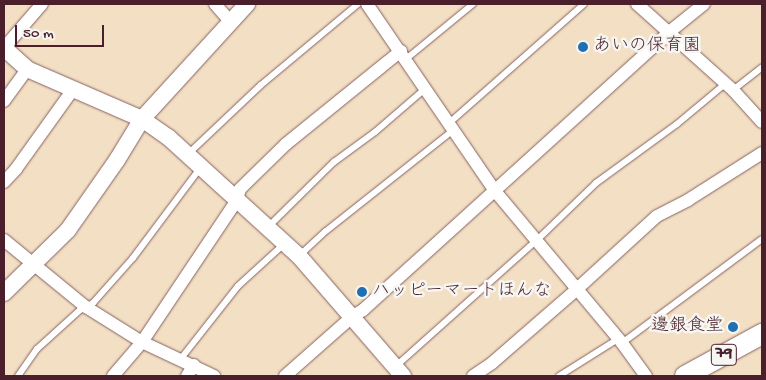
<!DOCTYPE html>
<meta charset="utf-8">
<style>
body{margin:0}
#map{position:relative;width:766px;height:380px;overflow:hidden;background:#f3dfc4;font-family:"Gochi Hand","Klee One",sans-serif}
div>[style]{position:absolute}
.roads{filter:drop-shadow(0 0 1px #856261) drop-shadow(0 0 1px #856261)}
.service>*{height:6px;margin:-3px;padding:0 3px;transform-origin:3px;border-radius:3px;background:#fff}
.minor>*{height:12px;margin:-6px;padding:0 6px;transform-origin:6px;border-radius:6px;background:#fff}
.tertiary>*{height:16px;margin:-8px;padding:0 8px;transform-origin:8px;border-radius:8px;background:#fff}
.primary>*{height:20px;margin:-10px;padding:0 10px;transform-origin:10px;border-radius:10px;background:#fff}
.dots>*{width:14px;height:14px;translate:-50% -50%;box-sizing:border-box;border:2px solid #f6f6f2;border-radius:50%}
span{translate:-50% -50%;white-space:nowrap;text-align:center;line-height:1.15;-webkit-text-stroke:5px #f6f6f2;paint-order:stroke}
.shield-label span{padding:1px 4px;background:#f6f6f2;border:1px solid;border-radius:4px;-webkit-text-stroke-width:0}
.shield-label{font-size:16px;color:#4a1f2b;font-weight:700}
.poi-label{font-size:18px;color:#4a1f2b}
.left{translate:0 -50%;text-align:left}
.right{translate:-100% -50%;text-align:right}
.frame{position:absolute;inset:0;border:5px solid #4a1f2b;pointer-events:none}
.scale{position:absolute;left:15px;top:25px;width:89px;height:22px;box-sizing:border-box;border:2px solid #4a1f2b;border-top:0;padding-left:6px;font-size:15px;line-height:18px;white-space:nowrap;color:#4a1f2b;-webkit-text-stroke:4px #f6f6f2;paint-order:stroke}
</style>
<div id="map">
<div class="roads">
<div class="service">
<i style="left:406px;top:59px;width:87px;rotate:-39.4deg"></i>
<i style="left:733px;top:90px;width:37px;rotate:-38deg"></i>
<i style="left:448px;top:124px;width:181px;rotate:-41.4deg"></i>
<i style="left:188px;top:154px;width:100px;rotate:-43.4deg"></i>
<i style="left:261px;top:85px;width:126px;rotate:-39.9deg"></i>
<i style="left:268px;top:227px;width:93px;rotate:-44.6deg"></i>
<i style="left:334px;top:162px;width:51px;rotate:-36.2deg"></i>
<i style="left:375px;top:132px;width:67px;rotate:-40.8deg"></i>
<i style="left:300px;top:255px;width:35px;rotate:-43deg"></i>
<i style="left:326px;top:231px;width:161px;rotate:-38.4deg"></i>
<i style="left:622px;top:343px;width:174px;rotate:-36.6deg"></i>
<i style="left:179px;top:361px;width:95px;rotate:-51.8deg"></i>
<i style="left:238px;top:286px;width:62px;rotate:-42.4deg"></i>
<i style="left:396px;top:366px;width:189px;rotate:-41.8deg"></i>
<i style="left:537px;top:240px;width:82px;rotate:-44deg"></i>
<i style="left:596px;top:183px;width:100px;rotate:-36.1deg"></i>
<i style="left:677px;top:124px;width:62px;rotate:-39.8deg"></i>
<i style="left:18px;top:376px;width:33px;rotate:-55deg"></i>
<i style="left:37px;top:349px;width:58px;rotate:-42.2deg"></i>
<i style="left:80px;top:310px;width:15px;rotate:-28deg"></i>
<i style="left:93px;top:303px;width:60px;rotate:-48.4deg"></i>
<i style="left:133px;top:258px;width:114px;rotate:-53.2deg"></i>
<i style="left:559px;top:376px;width:70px;rotate:-32.1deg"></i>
</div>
<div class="minor">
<i style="left:215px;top:4px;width:23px;rotate:49deg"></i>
<i style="left:367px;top:4px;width:227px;rotate:55.6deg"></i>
<i style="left:495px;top:191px;width:198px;rotate:50.1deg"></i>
<i style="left:622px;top:343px;width:41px;rotate:54deg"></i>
<i style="left:637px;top:4px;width:129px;rotate:41.9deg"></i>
<i style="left:733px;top:90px;width:43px;rotate:47.8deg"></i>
<i style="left:4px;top:48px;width:58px;rotate:-49.2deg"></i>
<i style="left:4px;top:101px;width:39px;rotate:-54deg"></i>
<i style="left:4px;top:182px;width:18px;rotate:-47deg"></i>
<i style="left:16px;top:169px;width:100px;rotate:-54.4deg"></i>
<i style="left:4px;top:240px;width:106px;rotate:39.3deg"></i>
<i style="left:86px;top:307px;width:66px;rotate:32deg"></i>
<i style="left:142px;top:342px;width:80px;rotate:25.3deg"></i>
<i style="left:113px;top:376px;width:45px;rotate:-49.5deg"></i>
<i style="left:142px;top:342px;width:171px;rotate:-56.2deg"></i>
<i style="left:237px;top:200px;width:11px;rotate:-75deg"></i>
<i style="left:240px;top:189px;width:64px;rotate:-44.4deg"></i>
<i style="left:286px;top:144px;width:148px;rotate:-39deg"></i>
<i style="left:187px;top:376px;width:13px;rotate:-58deg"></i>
<i style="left:285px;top:376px;width:91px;rotate:-41.4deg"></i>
<i style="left:353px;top:316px;width:12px;rotate:-31deg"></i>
<i style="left:363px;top:310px;width:412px;rotate:-42.2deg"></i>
<i style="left:668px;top:33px;width:46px;rotate:-38.9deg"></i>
<i style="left:473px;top:376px;width:23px;rotate:-34deg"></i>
<i style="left:492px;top:363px;width:113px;rotate:-41deg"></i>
<i style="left:577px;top:289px;width:108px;rotate:-42.4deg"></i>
<i style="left:657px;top:216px;width:35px;rotate:-27deg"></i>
<i style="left:688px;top:200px;width:88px;rotate:-32.4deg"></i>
</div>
<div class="tertiary">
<i style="left:4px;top:48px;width:31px;rotate:42deg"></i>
<i style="left:27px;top:69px;width:125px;rotate:23.5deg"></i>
<i style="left:142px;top:119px;width:32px;rotate:35deg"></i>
<i style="left:168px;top:137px;width:177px;rotate:42.3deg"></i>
<i style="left:299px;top:256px;width:159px;rotate:49.1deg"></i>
<i style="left:4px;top:293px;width:90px;rotate:-44.5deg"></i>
<i style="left:68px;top:230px;width:85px;rotate:-55deg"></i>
<i style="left:117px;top:160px;width:48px;rotate:-58.6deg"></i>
<i style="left:142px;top:119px;width:156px;rotate:-47.6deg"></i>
</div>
<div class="primary">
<i style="left:685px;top:376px;width:88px;rotate:-28.6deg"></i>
</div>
</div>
<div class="dots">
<i style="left:583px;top:47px;background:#1f6fb2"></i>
<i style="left:362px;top:292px;background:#1f6fb2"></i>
<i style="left:733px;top:327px;background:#1f6fb2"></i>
</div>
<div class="shield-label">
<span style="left:724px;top:355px">79</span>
</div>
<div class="poi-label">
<span class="left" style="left:593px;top:47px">あいの保育園</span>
<span class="left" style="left:372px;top:292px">ハッピーマートほんな</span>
<span class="right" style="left:723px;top:327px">邊銀食堂</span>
</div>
<div class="frame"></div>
<div class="scale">50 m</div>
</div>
